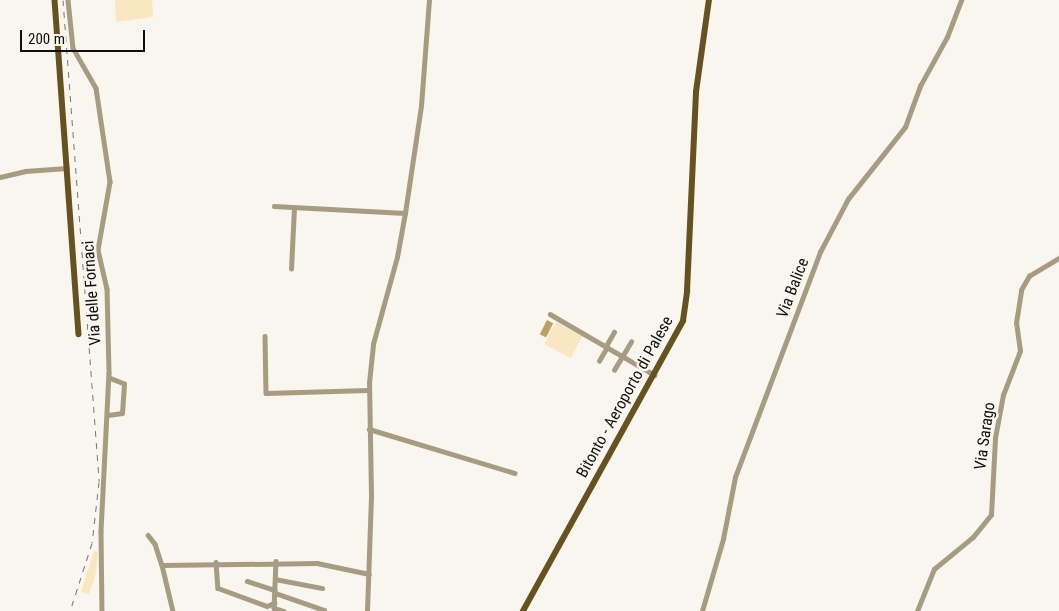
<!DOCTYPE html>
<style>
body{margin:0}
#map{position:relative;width:1059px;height:611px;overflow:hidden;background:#f9f6ef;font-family:"Roboto Condensed",sans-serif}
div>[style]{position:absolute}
.green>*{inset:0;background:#f8e7c0;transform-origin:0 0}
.water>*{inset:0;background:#bca165;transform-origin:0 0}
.minor>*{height:4.5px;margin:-2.25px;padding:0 2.25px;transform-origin:2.25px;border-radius:2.25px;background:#a79c82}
.major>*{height:5.5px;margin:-2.75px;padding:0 2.75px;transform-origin:2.75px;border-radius:2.75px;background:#665220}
.rail>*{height:1px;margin-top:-0.5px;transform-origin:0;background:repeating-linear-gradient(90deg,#797773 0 6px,transparent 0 12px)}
span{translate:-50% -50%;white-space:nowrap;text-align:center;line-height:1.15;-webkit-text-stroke:5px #f9f6ef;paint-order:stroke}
.street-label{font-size:16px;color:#100f0d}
.scale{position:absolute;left:20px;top:30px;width:125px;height:22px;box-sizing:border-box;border:2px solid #100f0d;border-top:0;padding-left:6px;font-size:15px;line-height:18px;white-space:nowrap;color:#100f0d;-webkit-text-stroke:4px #f9f6ef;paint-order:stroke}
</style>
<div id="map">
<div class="green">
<i style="clip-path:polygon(115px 0,152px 0,153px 17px,116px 22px)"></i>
<i style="left:556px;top:322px;width:30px;height:25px;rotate:28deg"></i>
<i style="clip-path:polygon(94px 551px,98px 552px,95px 577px,89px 594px,81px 592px)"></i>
</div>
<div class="water">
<i style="left:547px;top:320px;width:7px;height:16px;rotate:27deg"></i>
</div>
<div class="minor">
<i style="left:68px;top:0;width:48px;rotate:84.1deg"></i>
<i style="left:73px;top:48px;width:46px;rotate:60.1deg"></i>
<i style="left:96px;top:88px;width:95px;rotate:81.5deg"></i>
<i style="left:110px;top:182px;width:69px;rotate:100deg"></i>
<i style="left:98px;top:250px;width:40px;rotate:77deg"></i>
<i style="left:107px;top:289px;width:84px;rotate:88.6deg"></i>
<i style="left:109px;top:373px;width:159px;rotate:92.9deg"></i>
<i style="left:101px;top:532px;width:79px;rotate:89.3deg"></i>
<i style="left:0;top:177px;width:26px;rotate:-13deg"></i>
<i style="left:25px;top:171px;width:42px;rotate:-4.1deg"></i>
<i style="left:274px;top:206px;width:131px;rotate:3.1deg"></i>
<i style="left:291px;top:269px;width:61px;rotate:-87.2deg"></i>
<i style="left:550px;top:314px;width:121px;rotate:30.2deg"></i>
<i style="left:265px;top:336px;width:57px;rotate:89deg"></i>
<i style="left:266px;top:393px;width:102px;rotate:-1.7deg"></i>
<i style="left:606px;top:346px;width:16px;rotate:-60deg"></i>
<i style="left:599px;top:361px;width:16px;rotate:-60deg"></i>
<i style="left:614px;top:370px;width:33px;rotate:-59deg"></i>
<i style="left:108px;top:415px;width:14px;rotate:-8deg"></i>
<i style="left:122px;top:413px;width:29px;rotate:-86deg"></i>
<i style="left:124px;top:384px;width:16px;rotate:-158deg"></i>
<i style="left:369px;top:429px;width:152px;rotate:16.8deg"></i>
<i style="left:148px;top:535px;width:11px;rotate:52deg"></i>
<i style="left:155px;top:544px;width:22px;rotate:72deg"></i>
<i style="left:162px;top:565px;width:47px;rotate:76.6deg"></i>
<i style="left:276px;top:561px;width:47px;rotate:92.4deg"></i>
<i style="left:274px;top:608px;width:10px;rotate:17deg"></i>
<i style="left:216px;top:562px;width:26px;rotate:86deg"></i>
<i style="left:218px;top:588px;width:52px;rotate:20.2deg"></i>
<i style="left:267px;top:606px;width:8px;rotate:-23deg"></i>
<i style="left:162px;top:565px;width:155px;rotate:-0.7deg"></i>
<i style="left:317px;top:563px;width:53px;rotate:11.9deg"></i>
<i style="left:275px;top:579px;width:48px;rotate:10.8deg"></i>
<i style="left:247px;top:581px;width:29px;rotate:18deg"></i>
<i style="left:275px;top:593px;width:52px;rotate:19.1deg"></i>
<i style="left:367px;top:611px;width:116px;rotate:-88deg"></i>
<i style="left:371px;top:495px;width:112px;rotate:-91deg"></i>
<i style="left:369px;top:383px;width:39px;rotate:-84deg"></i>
<i style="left:373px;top:344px;width:90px;rotate:-74.6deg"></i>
<i style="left:397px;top:257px;width:45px;rotate:-79.7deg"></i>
<i style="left:405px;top:213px;width:108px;rotate:-81.5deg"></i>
<i style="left:421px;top:106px;width:106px;rotate:-85.7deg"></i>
<i style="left:702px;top:611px;width:75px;rotate:-73.7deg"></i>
<i style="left:723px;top:539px;width:63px;rotate:-79deg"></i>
<i style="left:735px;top:477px;width:241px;rotate:-69.3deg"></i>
<i style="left:820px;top:252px;width:60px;rotate:-62.2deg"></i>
<i style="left:848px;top:199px;width:92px;rotate:-51.6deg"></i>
<i style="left:905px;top:127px;width:44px;rotate:-69.9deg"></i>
<i style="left:920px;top:86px;width:56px;rotate:-61.1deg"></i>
<i style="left:947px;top:37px;width:40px;rotate:-69deg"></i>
<i style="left:917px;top:611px;width:45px;rotate:-68deg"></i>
<i style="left:934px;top:569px;width:50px;rotate:-39.4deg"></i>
<i style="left:973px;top:537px;width:28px;rotate:-51deg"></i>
<i style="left:991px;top:515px;width:77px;rotate:-87deg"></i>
<i style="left:995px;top:438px;width:44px;rotate:-79.5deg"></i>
<i style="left:1003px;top:395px;width:47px;rotate:-68.9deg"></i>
<i style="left:1020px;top:351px;width:28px;rotate:-98deg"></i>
<i style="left:1016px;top:323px;width:33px;rotate:-81deg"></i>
<i style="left:1021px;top:290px;width:16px;rotate:-60deg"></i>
<i style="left:1029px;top:276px;width:35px;rotate:-31deg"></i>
</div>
<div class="major">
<i style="left:55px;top:0;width:335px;rotate:85.9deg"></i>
<i style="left:523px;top:611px;width:331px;rotate:-61.1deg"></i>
<i style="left:683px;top:321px;width:30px;rotate:-82deg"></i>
<i style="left:687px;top:291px;width:199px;rotate:-87.4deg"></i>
<i style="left:696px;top:92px;width:93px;rotate:-82deg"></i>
</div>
<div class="rail">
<i style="left:63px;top:0;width:483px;rotate:85.7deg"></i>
<i style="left:99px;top:482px;width:61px;rotate:96.5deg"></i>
<i style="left:92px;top:543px;width:71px;rotate:107.9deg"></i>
</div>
<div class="street-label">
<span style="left:793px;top:288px;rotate:-69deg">Via Balice</span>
<span style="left:92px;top:293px;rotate:-94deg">Via delle Fornaci</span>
<span style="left:625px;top:397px;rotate:-61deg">Bitonto - Aeroporto di Palese</span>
<span style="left:985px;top:436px;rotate:-82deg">Via Sarago</span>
</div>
<div class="scale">200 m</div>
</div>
